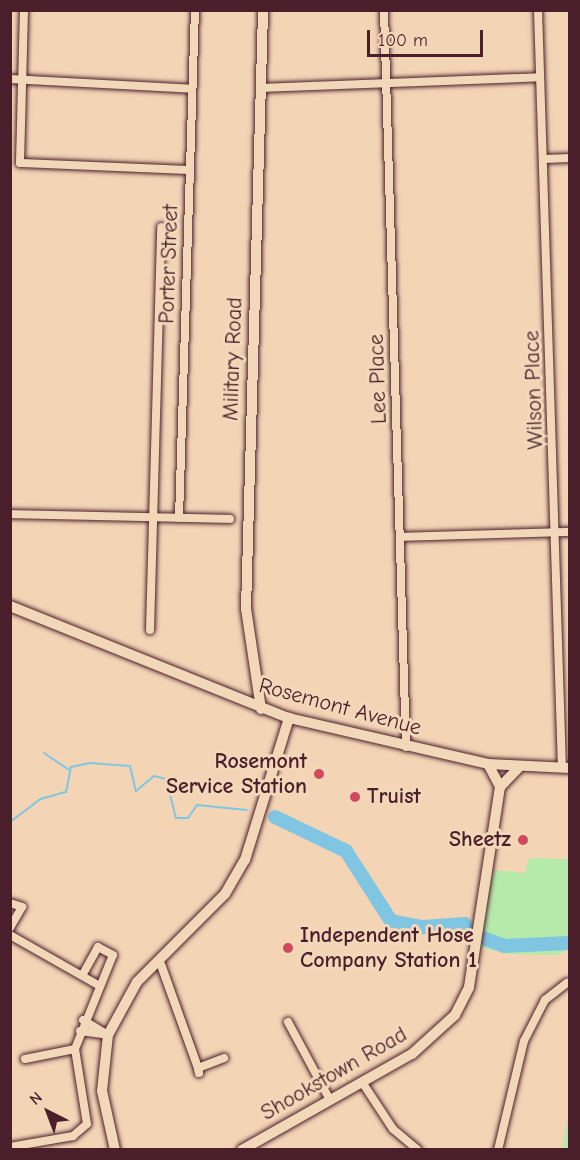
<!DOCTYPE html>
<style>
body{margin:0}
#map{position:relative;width:580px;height:1160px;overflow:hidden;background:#f3d4b5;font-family:"Comic Neue",sans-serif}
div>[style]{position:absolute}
.green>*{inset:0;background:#b6eaab}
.stream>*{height:2px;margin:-1px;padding:0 1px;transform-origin:1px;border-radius:1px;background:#80c5e1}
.river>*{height:14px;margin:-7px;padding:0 7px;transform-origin:7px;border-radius:7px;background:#80c5e1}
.roads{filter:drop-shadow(0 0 2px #4a1f2b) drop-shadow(0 0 2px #4a1f2b)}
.street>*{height:8px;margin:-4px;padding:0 4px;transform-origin:4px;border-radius:4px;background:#f3d7b9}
.secondary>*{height:10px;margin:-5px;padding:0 5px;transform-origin:5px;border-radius:5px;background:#f3d7b9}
.dots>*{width:16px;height:16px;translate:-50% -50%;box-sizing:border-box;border:3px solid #f3d7b9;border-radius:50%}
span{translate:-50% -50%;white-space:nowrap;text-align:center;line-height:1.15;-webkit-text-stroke:6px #f3d7b9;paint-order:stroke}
.street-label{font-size:22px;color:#4a1f2b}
.poi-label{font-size:22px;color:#4a1f2b;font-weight:700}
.right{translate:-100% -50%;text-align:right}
.left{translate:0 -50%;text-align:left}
.frame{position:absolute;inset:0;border:12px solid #4a1f2b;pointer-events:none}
.north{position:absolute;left:18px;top:1082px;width:60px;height:60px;-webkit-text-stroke:4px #f3d7b9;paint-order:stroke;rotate:318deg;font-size:16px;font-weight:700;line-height:24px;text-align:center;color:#4a1f2b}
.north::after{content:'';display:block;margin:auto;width:21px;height:27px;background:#4a1f2b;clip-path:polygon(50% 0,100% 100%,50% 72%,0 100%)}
.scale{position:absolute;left:367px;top:30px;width:116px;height:27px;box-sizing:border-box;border:3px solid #4a1f2b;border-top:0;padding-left:8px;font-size:18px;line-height:21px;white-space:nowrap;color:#4a1f2b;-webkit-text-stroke:4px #f3d7b9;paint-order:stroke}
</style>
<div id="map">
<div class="green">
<i style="clip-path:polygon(529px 858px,569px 859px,569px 949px,557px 955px,508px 954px,479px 947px,491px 870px,525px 873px)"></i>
<i style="clip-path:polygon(569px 1110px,569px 1149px,562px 1149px)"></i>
</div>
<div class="stream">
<i style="left:44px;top:753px;width:30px;rotate:34deg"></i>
<i style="left:10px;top:822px;width:39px;rotate:-37deg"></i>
<i style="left:41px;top:799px;width:26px;rotate:-16deg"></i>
<i style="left:66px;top:792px;width:25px;rotate:-79deg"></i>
<i style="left:71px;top:767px;width:19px;rotate:-12deg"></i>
<i style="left:90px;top:763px;width:40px;rotate:4.3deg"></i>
<i style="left:130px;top:766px;width:26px;rotate:77deg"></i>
<i style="left:136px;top:791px;width:23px;rotate:-40deg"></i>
<i style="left:154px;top:776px;width:12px;rotate:14deg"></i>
<i style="left:166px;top:779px;width:40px;rotate:75.6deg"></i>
<i style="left:176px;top:818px;width:12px"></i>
<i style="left:188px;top:818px;width:16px;rotate:-55deg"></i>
<i style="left:197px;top:805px;width:50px;rotate:5.7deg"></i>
</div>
<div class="river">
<i style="left:275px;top:817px;width:79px;rotate:25.6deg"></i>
<i style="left:346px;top:851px;width:83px;rotate:57.3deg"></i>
<i style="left:391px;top:921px;width:33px;rotate:11deg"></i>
<i style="left:423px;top:927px;width:42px;rotate:-4.1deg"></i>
<i style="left:465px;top:924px;width:10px;rotate:66deg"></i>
<i style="left:469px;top:933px;width:37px;rotate:20deg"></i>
<i style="left:504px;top:946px;width:66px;rotate:-2.6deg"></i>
</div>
<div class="roads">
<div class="street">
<i style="left:24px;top:10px;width:153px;rotate:91.5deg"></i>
<i style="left:20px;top:163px;width:170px;rotate:2.4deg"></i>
<i style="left:384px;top:10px;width:737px;rotate:88.29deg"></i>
<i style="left:538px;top:10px;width:758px;rotate:88.19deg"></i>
<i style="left:10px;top:79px;width:182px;rotate:3.1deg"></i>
<i style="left:260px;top:88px;width:280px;rotate:-2.2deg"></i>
<i style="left:544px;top:159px;width:26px;rotate:-2deg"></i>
<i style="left:10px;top:514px;width:220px;rotate:1.3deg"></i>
<i style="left:179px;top:518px;width:508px;rotate:-88.2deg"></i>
<i style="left:401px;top:537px;width:169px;rotate:-1.7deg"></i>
<i style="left:150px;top:630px;width:403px;rotate:-88.4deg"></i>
<i style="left:10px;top:903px;width:13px;rotate:18deg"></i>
<i style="left:22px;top:907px;width:24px;rotate:120deg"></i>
<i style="left:10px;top:935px;width:101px;rotate:29.6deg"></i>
<i style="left:83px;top:1020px;width:29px;rotate:31deg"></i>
<i style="left:288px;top:1022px;width:89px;rotate:61.7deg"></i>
<i style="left:80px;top:1031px;width:28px;rotate:8deg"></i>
<i style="left:25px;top:1059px;width:51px;rotate:-11.3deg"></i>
<i style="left:198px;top:1068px;width:107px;rotate:-109.6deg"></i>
<i style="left:162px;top:967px;width:8px;rotate:-113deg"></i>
<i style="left:159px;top:960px;width:115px;rotate:70.1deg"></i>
<i style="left:198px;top:1068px;width:5px;rotate:79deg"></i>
<i style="left:199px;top:1073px;width:5px;rotate:-101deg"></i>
<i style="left:198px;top:1068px;width:28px;rotate:-21deg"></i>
<i style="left:362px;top:1082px;width:56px;rotate:56.6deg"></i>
<i style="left:393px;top:1129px;width:33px;rotate:40deg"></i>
<i style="left:10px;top:1147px;width:64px;rotate:-9.9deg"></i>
<i style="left:73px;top:1136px;width:18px;rotate:-41deg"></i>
<i style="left:87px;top:1124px;width:76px;rotate:-99.1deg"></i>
<i style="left:75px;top:1049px;width:101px;rotate:-68deg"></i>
<i style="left:113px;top:955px;width:17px;rotate:-152deg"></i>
<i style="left:98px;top:947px;width:31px;rotate:119deg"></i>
<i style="left:498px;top:1150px;width:112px;rotate:-76.6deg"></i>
<i style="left:524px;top:1041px;width:46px;rotate:-62.9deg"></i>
<i style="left:545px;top:1000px;width:28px;rotate:-38deg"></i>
</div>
<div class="secondary">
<i style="left:10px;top:606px;width:301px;rotate:21.9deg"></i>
<i style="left:289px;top:718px;width:204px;rotate:13deg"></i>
<i style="left:488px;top:764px;width:82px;rotate:2.8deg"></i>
<i style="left:261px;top:709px;width:101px;rotate:-98.5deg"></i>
<i style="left:246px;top:609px;width:599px;rotate:-88.37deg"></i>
<i style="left:488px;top:764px;width:26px;rotate:62deg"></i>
<i style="left:115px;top:1150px;width:60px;rotate:-102.4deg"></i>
<i style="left:102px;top:1091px;width:56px;rotate:-83.9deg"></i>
<i style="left:108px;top:1035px;width:60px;rotate:-61.3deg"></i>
<i style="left:137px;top:982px;width:124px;rotate:-45deg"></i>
<i style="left:225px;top:894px;width:39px;rotate:-60deg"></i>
<i style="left:245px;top:860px;width:149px;rotate:-72.8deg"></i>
<i style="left:242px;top:1150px;width:195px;rotate:-29.5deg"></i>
<i style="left:412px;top:1054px;width:58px;rotate:-42.2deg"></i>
<i style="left:455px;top:1015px;width:31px;rotate:-63deg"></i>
<i style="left:469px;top:987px;width:202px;rotate:-81.2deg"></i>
<i style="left:500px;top:787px;width:28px;rotate:-46deg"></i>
</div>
</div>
<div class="dots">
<i style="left:319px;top:774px;background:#d1495b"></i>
<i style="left:355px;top:797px;background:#d1495b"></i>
<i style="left:523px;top:840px;background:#d1495b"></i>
<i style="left:288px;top:948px;background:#d1495b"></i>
</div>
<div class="street-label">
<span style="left:169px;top:264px;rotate:-88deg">Porter Street</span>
<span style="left:233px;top:359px;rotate:-88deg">Military Road</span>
<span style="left:378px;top:379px;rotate:-92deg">Lee Place</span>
<span style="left:534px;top:390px;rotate:-92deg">Wilson Place</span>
<span style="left:340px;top:707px;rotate:15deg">Rosemont Avenue</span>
<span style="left:334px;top:1074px;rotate:-30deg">Shookstown Road</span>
</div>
<div class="poi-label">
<span class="right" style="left:307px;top:774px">Rosemont<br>Service Station</span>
<span class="left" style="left:367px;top:797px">Truist</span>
<span class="right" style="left:511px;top:840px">Sheetz</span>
<span class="left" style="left:300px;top:948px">Independent Hose<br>Company Station 1</span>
</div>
<div class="frame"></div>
<div class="north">N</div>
<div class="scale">100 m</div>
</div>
